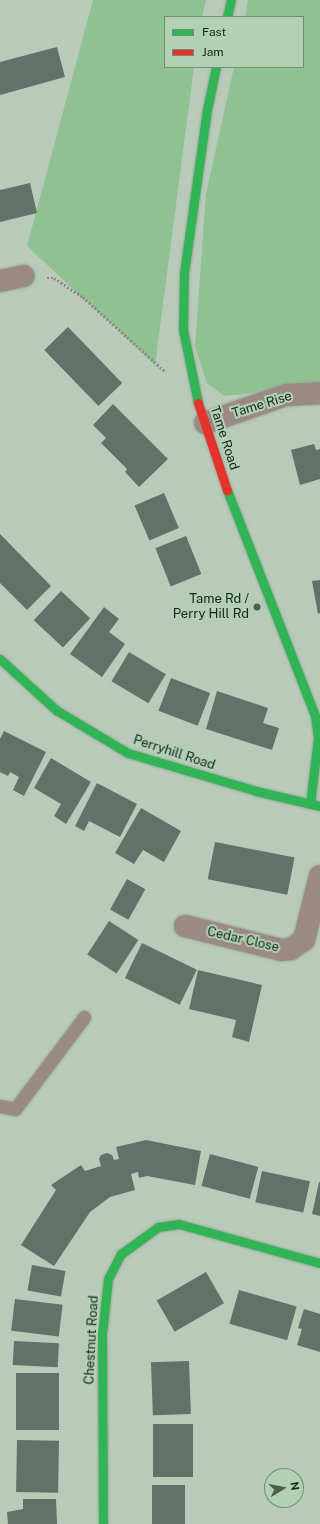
<!DOCTYPE html>
<style>
body{margin:0}
#map{position:relative;width:320px;height:1524px;overflow:hidden;background:#b8cab9;font-family:"Public Sans",sans-serif}
div>[style]{position:absolute}
.green>*{inset:0;background:#90c192}
.building>*{inset:0;background:#627268;transform-origin:0 0}
.path>*{height:2.5px;margin-top:-1.25px;transform-origin:0;background:repeating-linear-gradient(90deg,#928b85 0 2px,transparent 0 4px)}
.roads{filter:drop-shadow(0 0 1px #9aa79a) drop-shadow(0 0 1px #9aa79a)}
.lane>*{height:13px;margin:-6.5px;padding:0 6.5px;transform-origin:6.5px;border-radius:6.5px;background:#9b8985}
.street>*{height:22px;margin:-11px;padding:0 11px;transform-origin:11px;border-radius:11px;background:#9b8985}
.fast>*{height:9px;margin:-4.5px;padding:0 4.5px;transform-origin:4.5px;border-radius:4.5px;background:#30b455}
.jam>*{height:9px;margin:-4.5px;padding:0 4.5px;transform-origin:4.5px;border-radius:4.5px;background:#e5322d}
.dots>*{width:11px;height:11px;translate:-50% -50%;box-sizing:border-box;border:2px solid #b1d1b2;border-radius:50%}
span{translate:-50% -50%;white-space:nowrap;text-align:center;line-height:1.15;-webkit-text-stroke:4px #b1d1b2;paint-order:stroke}
.street-label{font-size:13px;color:#182418}
.poi-label{font-size:13px;color:#182418}
.right{translate:-100% -50%;text-align:right}
.legend{position:absolute;left:164px;top:16px;width:140px;height:52px;box-sizing:border-box;background:#b1d1b2;border:1px solid #748c74;margin:0;padding:5px 7px;list-style:none;font-size:12px;color:#182418}
.legend li{display:flex;align-items:center;gap:8px;height:20px}
.legend b{width:20px;border:1px solid #748c74}
.north{position:absolute;left:264px;top:1468px;width:40px;height:40px;box-sizing:border-box;background:#b1d1b2;border:1px solid #748c74;border-radius:50%;rotate:80deg;font-size:11px;font-weight:700;line-height:16px;text-align:center;color:#182418}
.north::after{content:'';display:block;margin:auto;width:14px;height:18px;background:#505e50;clip-path:polygon(50% 0,100% 100%,50% 72%,0 100%)}
</style>
<div id="map">
<div class="green">
<i style="clip-path:polygon(93px 0,206px 0,202px 17px,165px 17px,165px 67px,194px 67px,155px 365px,27px 246px)"></i>
<i style="clip-path:polygon(248px 0,320px 0,320px 386px,224px 396px,207px 383px,195px 346px,206px 194px,234px 67px,303px 67px,303px 17px,245px 17px)"></i>
</div>
<div class="building">
<i style="clip-path:polygon(57px 47px,65px 77px,0 95px,0 62px)"></i>
<i style="clip-path:polygon(30px 183px,37px 213px,0 222px,0 190px)"></i>
<i style="left:68px;top:327px;width:78px;height:33px;rotate:46deg"></i>
<i style="clip-path:polygon(113px 404px,168px 459px,139px 487px,125px 472px,127px 469px,101px 443px,106px 438px,93px 425px)"></i>
<i style="clip-path:polygon(314px 444px,316px 450px,320px 449px,320px 479px,300px 485px,291px 450px)"></i>
<i style="left:164px;top:493px;width:38px;height:32px;rotate:67deg"></i>
<i style="clip-path:polygon(0 534px,51px 586px,27px 610px,0 583px)"></i>
<i style="left:186px;top:536px;width:41px;height:33px;rotate:68deg"></i>
<i style="clip-path:polygon(320px 580px,320px 613px,318px 614px,312px 581px)"></i>
<i style="left:61px;top:591px;width:40px;height:40px;rotate:43deg"></i>
<i style="clip-path:polygon(104px 607px,119px 619px,109px 632px,125px 644px,102px 677px,70px 654px)"></i>
<i style="left:129px;top:652px;width:43px;height:34px;rotate:31deg"></i>
<i style="left:171px;top:678px;width:42px;height:35px;rotate:21deg"></i>
<i style="clip-path:polygon(217px 691px,268px 708px,263px 723px,279px 728px,272px 750px,206px 729px)"></i>
<i style="clip-path:polygon(4px 731px,46px 752px,24px 796px,13px 790px,19px 777px,10px 772px,8px 776px,0 772px,0 739px)"></i>
<i style="clip-path:polygon(51px 758px,91px 782px,66px 824px,54px 816px,61px 804px,34px 788px)"></i>
<i style="clip-path:polygon(97px 783px,137px 804px,120px 837px,89px 821px,84px 831px,75px 826px)"></i>
<i style="clip-path:polygon(141px 808px,181px 831px,164px 862px,143px 850px,134px 864px,115px 853px)"></i>
<i style="left:215px;top:842px;width:81px;height:38px;rotate:11deg"></i>
<i style="left:127px;top:879px;width:21px;height:35px;rotate:29deg"></i>
<i style="left:109px;top:921px;width:35px;height:40px;rotate:33deg"></i>
<i style="left:142px;top:943px;width:61px;height:39px;rotate:26deg"></i>
<i style="clip-path:polygon(198px 970px,262px 985px,249px 1042px,232px 1037px,236px 1020px,189px 1009px)"></i>
<i style="clip-path:polygon(146px 1140px,201px 1151px,195px 1185px,147px 1176px,139px 1178px,138px 1172px,131px 1174px,135px 1190px,110px 1197px,90px 1212px,54px 1266px,21px 1245px,56px 1190px,51px 1185px,81px 1165px,85px 1171px,101px 1166px,99px 1159px,101px 1155px,107px 1153px,112px 1155px,114px 1160px,119px 1159px,116px 1147px)"></i>
<i style="left:210px;top:1154px;width:50px;height:33px;rotate:15deg"></i>
<i style="left:262px;top:1171px;width:49px;height:32px;rotate:12deg"></i>
<i style="clip-path:polygon(319px 1182px,320px 1182px,320px 1216px,312px 1214px)"></i>
<i style="left:32px;top:1265px;width:34px;height:26px;rotate:10deg"></i>
<i style="left:206px;top:1272px;width:36px;height:57px;rotate:60deg"></i>
<i style="left:239px;top:1290px;width:60px;height:35px;rotate:16deg"></i>
<i style="left:15px;top:1299px;width:48px;height:32px;rotate:7deg"></i>
<i style="clip-path:polygon(304px 1309px,320px 1314px,320px 1352px,297px 1345px,302px 1329px,298px 1328px)"></i>
<i style="left:14px;top:1341px;width:45px;height:24px;rotate:3deg"></i>
<i style="left:189px;top:1361px;width:53px;height:38px;rotate:88deg"></i>
<i style="left:16px;top:1373px;width:43px;height:57px"></i>
<i style="left:153px;top:1424px;width:40px;height:53px"></i>
<i style="left:17px;top:1440px;width:42px;height:52px;rotate:1deg"></i>
<i style="left:152px;top:1485px;width:33px;height:39px"></i>
<i style="clip-path:polygon(23px 1499px,56px 1499px,57px 1524px,8px 1524px,7px 1512px,23px 1509px)"></i>
</div>
<div class="path">
<i style="left:47px;top:278px;width:7px"></i>
<i style="left:54px;top:278px;width:35px;rotate:33deg"></i>
<i style="left:83px;top:297px;width:112px;rotate:42.1deg"></i>
</div>
<div class="roads">
<div class="lane">
<i style="left:0;top:1106px;width:15px;rotate:11deg"></i>
<i style="left:15px;top:1109px;width:115px;rotate:-53.1deg"></i>
</div>
<div class="street">
<i style="left:0;top:281px;width:24px;rotate:-12deg"></i>
<i style="left:205px;top:423px;width:86px;rotate:-19.1deg"></i>
<i style="left:286px;top:395px;width:34px;rotate:-3deg"></i>
<i style="left:185px;top:926px;width:99px;rotate:14deg"></i>
<i style="left:281px;top:950px;width:10px;rotate:-6deg"></i>
<i style="left:291px;top:949px;width:16px;rotate:-35deg"></i>
<i style="left:304px;top:940px;width:66px;rotate:-76deg"></i>
</div>
<div class="fast">
<i style="left:227px;top:17px;width:17px;rotate:-77deg"></i>
<i style="left:198px;top:403px;width:76px;rotate:-101.5deg"></i>
<i style="left:183px;top:329px;width:56px;rotate:-89deg"></i>
<i style="left:184px;top:273px;width:165px;rotate:-82deg"></i>
<i style="left:207px;top:110px;width:44px;rotate:-78.2deg"></i>
<i style="left:227px;top:490px;width:243px;rotate:68.7deg"></i>
<i style="left:315px;top:716px;width:22px;rotate:82deg"></i>
<i style="left:318px;top:738px;width:66px;rotate:96.9deg"></i>
<i style="left:0;top:659px;width:76px;rotate:42.3deg"></i>
<i style="left:56px;top:710px;width:84px;rotate:30.8deg"></i>
<i style="left:128px;top:753px;width:134px;rotate:16.5deg"></i>
<i style="left:256px;top:791px;width:66px;rotate:13.2deg"></i>
<i style="left:103px;top:1524px;width:190px;rotate:-90.3deg"></i>
<i style="left:102px;top:1334px;width:55px;rotate:-83.8deg"></i>
<i style="left:108px;top:1279px;width:28px;rotate:-63deg"></i>
<i style="left:121px;top:1254px;width:46px;rotate:-36.1deg"></i>
<i style="left:158px;top:1227px;width:21px;rotate:-8deg"></i>
<i style="left:179px;top:1224px;width:146px;rotate:15.5deg"></i>
</div>
<div class="jam">
<i style="left:198px;top:403px;width:92px;rotate:71.6deg"></i>
</div>
</div>
<div class="dots">
<i style="left:257px;top:607px;background:#505e50"></i>
</div>
<div class="street-label">
<span style="left:262px;top:405px;rotate:-17deg">Tame Rise</span>
<span style="left:224px;top:438px;rotate:72deg">Tame Road</span>
<span style="left:174px;top:753px;rotate:18deg">Perryhill Road</span>
<span style="left:243px;top:940px;rotate:13deg">Cedar Close</span>
<span style="left:92px;top:1340px;rotate:-87deg">Chestnut Road</span>
</div>
<div class="poi-label">
<span class="right" style="left:249px;top:607px">Tame Rd /<br>Perry Hill Rd</span>
</div>
<ul class="legend">
<li><b style="height:5px;background:#30b455"></b>Fast</li>
<li><b style="height:5px;background:#e5322d"></b>Jam</li>
</ul>
<div class="north">N</div>
</div>
